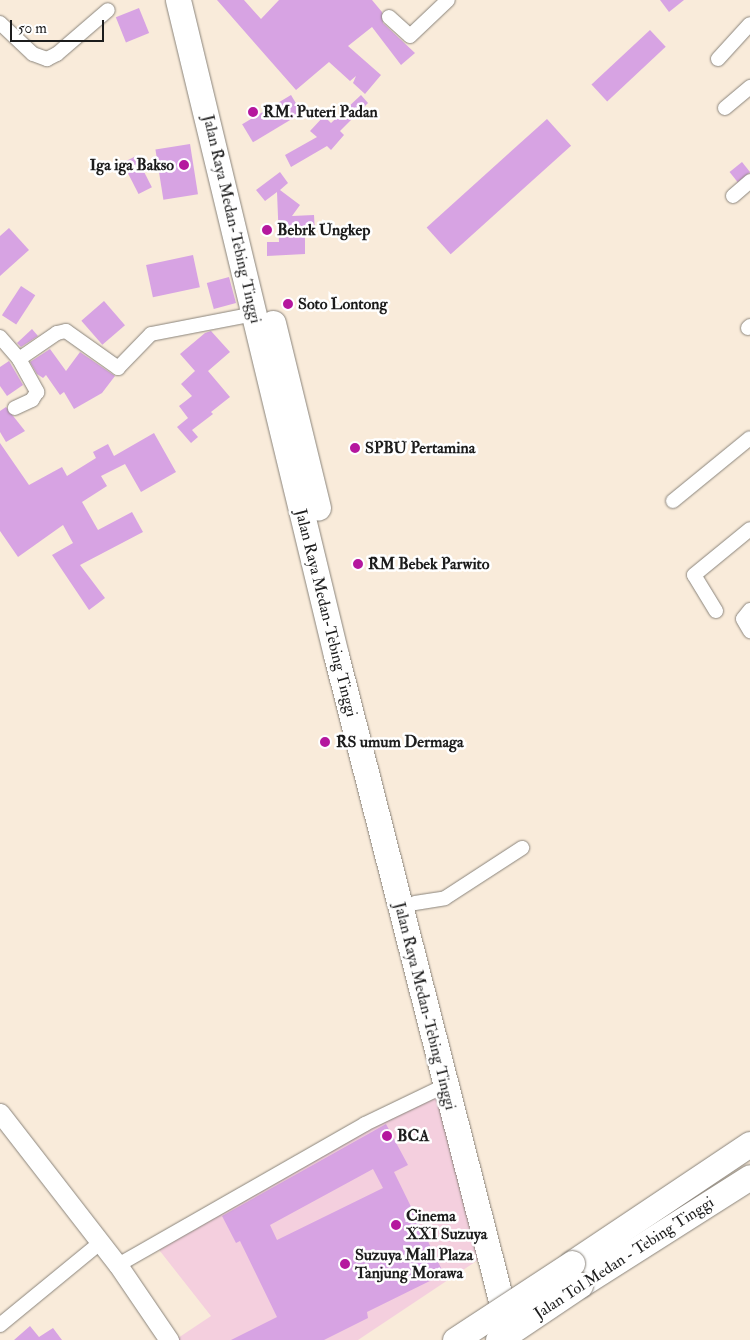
<!DOCTYPE html>
<style>
body{margin:0}
#map{position:relative;width:750px;height:1340px;overflow:hidden;background:#f9ebda;font-family:"IM FELL Double Pica",serif}
div>[style]{position:absolute}
.built>*{inset:0;background:#f4cfde}
.building>*{inset:0;background:#d7a3e3;transform-origin:0 0}
.roads{filter:drop-shadow(0 0 1px #8a847b) drop-shadow(0 0 1px #8a847b)}
.street>*{height:14px;margin:-7px;padding:0 7px;transform-origin:7px;border-radius:7px;background:#fff}
.secondary>*{height:19px;margin:-9.5px;padding:0 9.5px;transform-origin:9.5px;border-radius:9.5px;background:#fff}
.highway>*{height:25px;margin:-12.5px;padding:0 12.5px;transform-origin:12.5px;border-radius:12.5px;background:#fff}
.bridges{filter:drop-shadow(0 0 1px #8a847b) drop-shadow(0 0 1px #8a847b)}
.highway-bridge>*{height:25px;margin:-12.5px;padding:0 12.5px;transform-origin:12.5px;border-radius:12.5px;background:#fff}
.dots>*{width:14px;height:14px;translate:-50% -50%;box-sizing:border-box;border:2px solid #fff;border-radius:50%}
span{translate:-50% -50%;white-space:nowrap;text-align:center;line-height:1.15;-webkit-text-stroke:5px #fff;paint-order:stroke}
.poi-label{font-size:16px;color:#1c1c1c;font-weight:700}
.left{translate:0 -50%;text-align:left}
.right{translate:-100% -50%;text-align:right}
.street-label{font-size:16px;color:#1c1c1c}
.scale{position:absolute;left:10px;top:20px;width:94px;height:22px;box-sizing:border-box;border:2px solid #1c1c1c;border-top:0;padding-left:6px;font-size:15px;line-height:18px;white-space:nowrap;color:#1c1c1c;-webkit-text-stroke:4px #fff;paint-order:stroke}
</style>
<div id="map">
<div class="built">
<i style="clip-path:polygon(438px 1093px,478px 1260px,358px 1340px,175px 1340px,211px 1316px,156px 1246px)"></i>
</div>
<div class="building">
<i style="clip-path:polygon(217px 0,244px 0,261px 19px,279px 0,372px 0,382px 12px,383px 23px,415px 53px,401px 65px,372px 27px,348px 46px,381px 75px,365px 94px,353px 83px,356px 76px,350px 81px,329px 62px,296px 90px)"></i>
<i style="clip-path:polygon(660px 0,684px 0,669px 12px)"></i>
<i style="left:139px;top:8px;width:27px;height:25px;rotate:68deg"></i>
<i style="left:650px;top:30px;width:23px;height:80px;rotate:47deg"></i>
<i style="left:291px;top:95px;width:21px;height:57px;rotate:59deg"></i>
<i style="clip-path:polygon(361px 95px,368px 103px,340px 131px,344px 135px,331px 150px,327px 146px,291px 167px,285px 155px,317px 137px,310px 131px,324px 116px,331px 123px)"></i>
<i style="left:547px;top:119px;width:36px;height:162px;rotate:48deg"></i>
<i style="left:190px;top:144px;width:51px;height:35px;rotate:81deg"></i>
<i style="left:136px;top:156px;width:35px;height:15px;rotate:63deg"></i>
<i style="left:742px;top:162px;width:13px;height:16px;rotate:51deg"></i>
<i style="clip-path:polygon(280px 172px,288px 183px,280px 190px,300px 205px,292px 216px,314px 215px,315px 233px,305px 234px,305px 254px,267px 256px,267px 242px,279px 242px,277px 192px,265px 201px,256px 190px)"></i>
<i style="clip-path:polygon(9px 228px,29px 250px,0 276px,0 236px)"></i>
<i style="left:193px;top:255px;width:33px;height:48px;rotate:78deg"></i>
<i style="left:229px;top:277px;width:27px;height:23px;rotate:75deg"></i>
<i style="left:21px;top:286px;width:17px;height:35px;rotate:33deg"></i>
<i style="left:104px;top:301px;width:32px;height:30px;rotate:49deg"></i>
<i style="clip-path:polygon(32px 329px,38px 336px,21px 347px,17px 343px)"></i>
<i style="clip-path:polygon(211px 331px,230px 352px,208px 371px,230px 397px,211px 412px,213px 414px,192px 430px,198px 437px,191px 443px,177px 427px,188px 418px,179px 406px,192px 396px,181px 384px,195px 371px,180px 354px,205px 333px)"></i>
<i style="clip-path:polygon(50px 349px,66px 371px,80px 352px,115px 376px,102px 393px,74px 409px,64px 392px,60px 395px,46px 375px,43px 378px,37px 374px,30px 362px)"></i>
<i style="clip-path:polygon(9px 361px,23px 385px,7px 396px,0 386px,0 367px)"></i>
<i style="clip-path:polygon(6px 407px,25px 431px,6px 442px,0 432px,0 411px)"></i>
<i style="clip-path:polygon(154px 433px,176px 472px,141px 492px,125px 464px,101px 476px,107px 486px,82px 502px,98px 530px,132px 512px,143px 532px,80px 565px,105px 598px,89px 610px,52px 555px,73px 543px,63px 525px,18px 557px,0 531px,0 443px,29px 485px,62px 467px,67px 476px,96px 458px,93px 452px,108px 444px,114px 456px)"></i>
<i style="clip-path:polygon(evenodd,386px 1124px,408px 1165px,394px 1172px,444px 1274px,367px 1312px,368px 1318px,324px 1340px,231px 1340px,277px 1317px,240px 1241px,236px 1243px,222px 1216px,386px 1124px,373px 1169px,383px 1188px,277px 1240px,270px 1225px,373px 1169px)"></i>
<i style="clip-path:polygon(30px 1326px,39px 1337px,53px 1328px,62px 1340px,14px 1340px)"></i>
</div>
<div class="roads">
<div class="street">
<i style="left:389px;top:17px;width:28px;rotate:42deg"></i>
<i style="left:410px;top:36px;width:52px;rotate:-43.5deg"></i>
<i style="left:0;top:23px;width:45px;rotate:43.2deg"></i>
<i style="left:33px;top:54px;width:15px;rotate:20deg"></i>
<i style="left:47px;top:59px;width:11px;rotate:-27deg"></i>
<i style="left:57px;top:54px;width:67px;rotate:-40.8deg"></i>
<i style="left:718px;top:59px;width:47px;rotate:-47.6deg"></i>
<i style="left:725px;top:108px;width:33px;rotate:-40deg"></i>
<i style="left:733px;top:196px;width:23px;rotate:-41deg"></i>
<i style="left:748px;top:328px;width:3px;rotate:-45deg"></i>
<i style="left:0;top:337px;width:29px;rotate:49deg"></i>
<i style="left:19px;top:359px;width:38px;rotate:61deg"></i>
<i style="left:37px;top:392px;width:9px;rotate:122deg"></i>
<i style="left:32px;top:400px;width:19px;rotate:155deg"></i>
<i style="left:19px;top:359px;width:46px;rotate:-34.4deg"></i>
<i style="left:57px;top:333px;width:9px;rotate:-13deg"></i>
<i style="left:66px;top:331px;width:64px;rotate:35.4deg"></i>
<i style="left:118px;top:368px;width:47px;rotate:-45.9deg"></i>
<i style="left:151px;top:334px;width:106px;rotate:-10.9deg"></i>
<i style="left:673px;top:501px;width:99px;rotate:-39.3deg"></i>
<i style="left:750px;top:610px;width:11px;rotate:128deg"></i>
<i style="left:743px;top:619px;width:14px;rotate:60deg"></i>
<i style="left:716px;top:611px;width:42px;rotate:-121.4deg"></i>
<i style="left:694px;top:575px;width:72px;rotate:-39.4deg"></i>
<i style="left:415px;top:903px;width:30px;rotate:-9deg"></i>
<i style="left:445px;top:898px;width:92px;rotate:-33deg"></i>
<i style="left:118px;top:1265px;width:284px;rotate:-29.7deg"></i>
<i style="left:365px;top:1124px;width:90px;rotate:-25.7deg"></i>
<i style="left:0;top:1325px;width:131px;rotate:-39.4deg"></i>
</div>
<div class="secondary">
<i style="left:0;top:1113px;width:192px;rotate:52.2deg"></i>
<i style="left:118px;top:1265px;width:91px;rotate:55.8deg"></i>
</div>
<div class="highway">
<i style="left:178px;top:0;width:674px;rotate:76.44deg"></i>
<i style="left:336px;top:655px;width:695px;rotate:75.66deg"></i>
<i style="left:273px;top:323px;width:190px;rotate:76.3deg"></i>
<i style="left:572px;top:1263px;width:214px;rotate:-33.8deg"></i>
<i style="left:580px;top:1285px;width:201px;rotate:-32.4deg"></i>
</div>
</div>
<div class="bridges">
<div class="highway-bridge">
<i style="left:455px;top:1340px;width:140px;rotate:-33.3deg"></i>
<i style="left:498px;top:1340px;width:99px;rotate:-33.9deg"></i>
</div>
</div>
<div class="dots">
<i style="left:253px;top:112px;background:#b5179e"></i>
<i style="left:184px;top:165px;background:#b5179e"></i>
<i style="left:267px;top:230px;background:#b5179e"></i>
<i style="left:288px;top:304px;background:#b5179e"></i>
<i style="left:355px;top:448px;background:#b5179e"></i>
<i style="left:358px;top:564px;background:#b5179e"></i>
<i style="left:325px;top:742px;background:#b5179e"></i>
<i style="left:387px;top:1136px;background:#b5179e"></i>
<i style="left:396px;top:1225px;background:#b5179e"></i>
<i style="left:345px;top:1264px;background:#b5179e"></i>
</div>
<div class="poi-label">
<span class="left" style="left:263px;top:112px">RM. Puteri Padan</span>
<span class="right" style="left:174px;top:165px">Iga iga Bakso</span>
<span class="left" style="left:277px;top:230px">Bebrk Ungkep</span>
<span class="left" style="left:298px;top:304px">Soto Lontong</span>
<span class="left" style="left:365px;top:448px">SPBU Pertamina</span>
<span class="left" style="left:368px;top:564px">RM Bebek Parwito</span>
<span class="left" style="left:336px;top:742px">RS umum Dermaga</span>
<span class="left" style="left:397px;top:1136px">BCA</span>
<span class="left" style="left:406px;top:1225px">Cinema<br>XXI Suzuya</span>
<span class="left" style="left:355px;top:1264px">Suzuya Mall Plaza<br>Tanjung Morawa</span>
</div>
<div class="street-label">
<span style="left:232px;top:219px;rotate:77deg">Jalan Raya Medan-Tebing Tinggi</span>
<span style="left:326px;top:613px;rotate:76deg">Jalan Raya Medan-Tebing Tinggi</span>
<span style="left:425px;top:1006px;rotate:76deg">Jalan Raya Medan-Tebing Tinggi</span>
<span style="left:624px;top:1258px;rotate:-33deg">Jalan Tol Medan - Tebing Tinggi</span>
</div>
<div class="scale">50 m</div>
</div>
